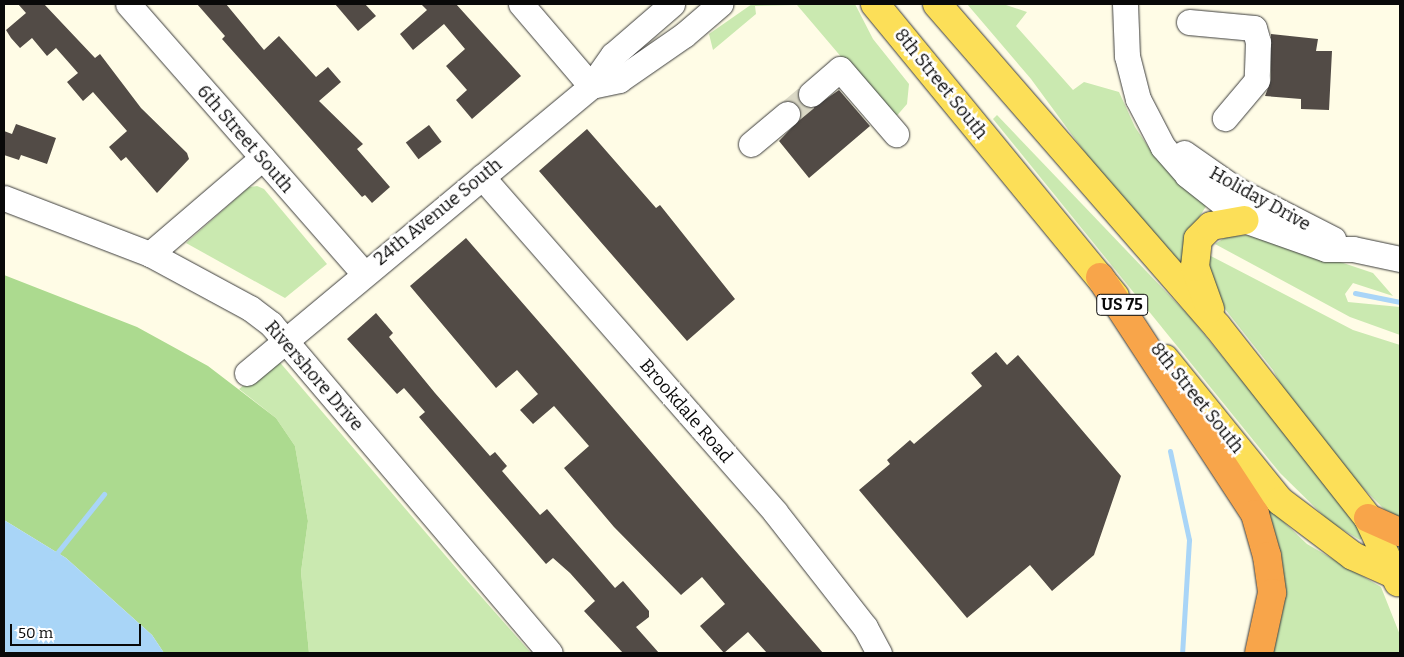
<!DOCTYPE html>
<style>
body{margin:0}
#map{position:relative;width:1404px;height:657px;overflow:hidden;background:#fffce6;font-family:Bitter,serif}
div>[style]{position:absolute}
.green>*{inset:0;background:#cae9b0}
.forest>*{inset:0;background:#acda8f}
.water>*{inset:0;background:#a9d5f7}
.stream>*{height:5px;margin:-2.5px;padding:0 2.5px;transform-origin:2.5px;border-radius:2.5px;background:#a9d5f7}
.building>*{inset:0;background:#524b46;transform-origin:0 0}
.minor-tunnel>*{height:25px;margin-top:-12.5px;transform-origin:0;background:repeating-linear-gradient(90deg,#dad8c5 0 25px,transparent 0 37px)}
.roads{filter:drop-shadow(0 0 1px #3c3c3c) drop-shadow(0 0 1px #3c3c3c)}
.minor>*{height:25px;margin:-12.5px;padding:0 12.5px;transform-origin:12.5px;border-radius:12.5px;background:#fff}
.major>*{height:28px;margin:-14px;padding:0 14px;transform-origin:14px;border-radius:14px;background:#fcdf58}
.highway>*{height:28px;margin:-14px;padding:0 14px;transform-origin:14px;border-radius:14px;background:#f8a54a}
span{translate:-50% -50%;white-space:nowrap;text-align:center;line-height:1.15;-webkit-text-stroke:5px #fff;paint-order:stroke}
.shield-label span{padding:1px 4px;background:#fff;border:1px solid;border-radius:4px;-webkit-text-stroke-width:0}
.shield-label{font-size:16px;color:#090909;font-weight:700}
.street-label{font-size:18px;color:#090909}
.frame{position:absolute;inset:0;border:5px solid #090909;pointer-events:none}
.scale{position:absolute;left:10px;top:624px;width:131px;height:22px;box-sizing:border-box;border:2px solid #090909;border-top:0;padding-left:6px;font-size:15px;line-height:18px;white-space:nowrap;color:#090909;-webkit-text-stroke:4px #fff;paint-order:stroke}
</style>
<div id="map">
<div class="green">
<i style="clip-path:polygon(752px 4px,855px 4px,873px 39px,909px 84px,907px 104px,894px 119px,797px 5px,755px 6px,756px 14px,713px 50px,709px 34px)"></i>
<i style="clip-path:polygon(967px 4px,1003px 4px,1027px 12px,1016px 26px,1073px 90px,1084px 82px,1119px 92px,1135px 127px,1149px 148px,1208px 203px,1184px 242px,1184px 268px,1100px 173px,1031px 79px)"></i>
<i style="clip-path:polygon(997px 115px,1190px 317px,1349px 512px,1363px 537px,1360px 540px,1330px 522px,1280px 473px,993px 119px)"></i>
<i style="clip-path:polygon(257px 186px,264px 189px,327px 264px,285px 298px,186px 243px,249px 187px)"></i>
<i style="clip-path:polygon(1246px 235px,1266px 237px,1373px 273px,1393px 296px,1353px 283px,1345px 294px,1348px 302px,1400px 307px,1400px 335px,1350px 317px,1215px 244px,1226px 237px)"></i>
<i style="clip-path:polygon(1207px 254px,1353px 330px,1400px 345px,1400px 519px,1384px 509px,1349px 474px,1294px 410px,1273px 370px,1210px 290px)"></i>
<i style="clip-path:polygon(277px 359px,463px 576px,531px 653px,309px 653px,301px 572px,308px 521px,295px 446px,276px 418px,239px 389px)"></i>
<i style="clip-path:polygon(1268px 507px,1307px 544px,1381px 587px,1400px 635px,1400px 653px,1271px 653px,1283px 595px,1262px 512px)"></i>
</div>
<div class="forest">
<i style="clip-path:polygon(4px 275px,137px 327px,208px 366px,276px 418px,295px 446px,308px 521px,301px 572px,309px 653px,164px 653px,152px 635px,66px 558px,4px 520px)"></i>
</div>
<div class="water">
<i style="clip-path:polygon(4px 520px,66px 558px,152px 635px,164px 653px,7px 653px,4px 650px)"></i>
</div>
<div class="stream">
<i style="left:1355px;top:293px;width:46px;rotate:11.3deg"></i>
<i style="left:1170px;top:451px;width:91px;rotate:77.9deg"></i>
<i style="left:1189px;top:540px;width:113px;rotate:93.5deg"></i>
<i style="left:53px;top:558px;width:82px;rotate:-51.4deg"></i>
</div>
<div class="building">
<i style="clip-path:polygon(18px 4px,44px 4px,95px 58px,100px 54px,141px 108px,187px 153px,189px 159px,157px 193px,126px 157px,121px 161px,109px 147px,127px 131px,93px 92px,83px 101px,67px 82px,78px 73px,56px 48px,47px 56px,32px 38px,20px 48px,11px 38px,6px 30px,26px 13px)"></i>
<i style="clip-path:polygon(197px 4px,226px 4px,264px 50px,279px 36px,316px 77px,328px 67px,341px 82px,319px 101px,363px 144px,357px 149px,390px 187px,372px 203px,365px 195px,362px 197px,222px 39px,225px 36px)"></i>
<i style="clip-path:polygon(335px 4px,365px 4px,376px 16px,358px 31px)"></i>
<i style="clip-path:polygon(421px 4px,456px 4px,521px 76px,472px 119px,456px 100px,467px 90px,446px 66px,465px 49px,444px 24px,413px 50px,400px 34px,427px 10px)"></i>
<i style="clip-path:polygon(1271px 34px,1318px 39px,1316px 51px,1332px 51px,1329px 110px,1301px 109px,1301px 99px,1265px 96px,1271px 80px)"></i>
<i style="clip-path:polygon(839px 90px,870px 126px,809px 178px,779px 141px,801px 118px,798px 105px,788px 100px,797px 92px,800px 104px,813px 108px)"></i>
<i style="clip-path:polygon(16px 124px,56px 138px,47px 164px,21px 155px,19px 160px,4px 155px,4px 131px,12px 134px)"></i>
<i style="left:429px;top:125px;width:21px;height:29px;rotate:53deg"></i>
<i style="clip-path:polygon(587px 129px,656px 208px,660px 205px,735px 299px,687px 341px,539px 171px)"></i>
<i style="clip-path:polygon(466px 238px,566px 353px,823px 653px,767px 653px,748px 632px,724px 653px,700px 626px,725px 604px,702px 577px,681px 595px,614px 527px,564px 468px,589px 446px,554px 406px,533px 424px,520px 410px,538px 394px,517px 370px,496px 388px,410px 286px)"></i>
<i style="clip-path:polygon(376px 313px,393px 333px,389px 337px,435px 393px,490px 456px,495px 452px,507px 466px,502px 471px,540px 515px,547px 509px,615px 588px,623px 581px,649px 611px,649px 617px,636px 627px,659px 653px,623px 653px,584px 611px,595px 601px,570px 573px,553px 558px,546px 564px,419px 417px,425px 412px,404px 388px,397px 394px,347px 339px)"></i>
<i style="clip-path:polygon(996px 352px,1007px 365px,1018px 355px,1121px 476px,1094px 555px,1052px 591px,1030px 565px,967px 618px,859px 490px,890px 464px,887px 460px,910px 440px,914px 444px,982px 386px,971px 373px)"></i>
</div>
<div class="minor-tunnel">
<i style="left:787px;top:114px;width:31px;rotate:-40deg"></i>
</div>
<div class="roads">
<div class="minor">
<i style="left:128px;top:4px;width:359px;rotate:48.8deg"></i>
<i style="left:521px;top:4px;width:108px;rotate:49.5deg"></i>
<i style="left:1125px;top:4px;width:52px;rotate:87.8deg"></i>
<i style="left:1127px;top:56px;width:44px;rotate:75.7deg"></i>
<i style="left:1138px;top:99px;width:54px;rotate:62.5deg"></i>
<i style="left:1163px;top:147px;width:37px;rotate:49deg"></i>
<i style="left:1187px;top:175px;width:73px;rotate:38.3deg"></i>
<i style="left:1244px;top:220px;width:87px;rotate:19.5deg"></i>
<i style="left:1326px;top:249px;width:27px"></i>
<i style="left:1353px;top:249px;width:48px;rotate:12deg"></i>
<i style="left:1189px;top:22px;width:65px;rotate:5.3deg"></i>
<i style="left:1254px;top:28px;width:15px;rotate:74deg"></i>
<i style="left:1258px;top:42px;width:38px;rotate:92deg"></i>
<i style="left:1257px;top:80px;width:50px;rotate:130.1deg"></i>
<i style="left:591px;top:86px;width:29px;rotate:-12deg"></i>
<i style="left:619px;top:80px;width:79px;rotate:-34.7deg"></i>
<i style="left:684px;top:35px;width:48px;rotate:-40.7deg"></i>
<i style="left:811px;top:94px;width:38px;rotate:-41deg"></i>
<i style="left:840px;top:69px;width:86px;rotate:49.3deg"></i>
<i style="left:751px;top:144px;width:47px;rotate:-39.8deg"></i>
<i style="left:1184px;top:153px;width:65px;rotate:34.9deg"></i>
<i style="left:1237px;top:190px;width:108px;rotate:27deg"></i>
<i style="left:482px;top:177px;width:445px;rotate:48.8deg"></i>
<i style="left:775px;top:512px;width:146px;rotate:52deg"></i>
<i style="left:865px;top:627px;width:30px;rotate:62deg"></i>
<i style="left:4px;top:198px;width:156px;rotate:21deg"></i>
<i style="left:150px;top:254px;width:114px;rotate:28.4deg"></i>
<i style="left:250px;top:308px;width:26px;rotate:37deg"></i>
<i style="left:271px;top:324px;width:431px;rotate:49.7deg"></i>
<i style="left:150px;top:254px;width:148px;rotate:-40.6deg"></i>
<i style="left:247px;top:373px;width:448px;rotate:-39.8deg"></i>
<i style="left:591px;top:86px;width:38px;rotate:-55deg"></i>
<i style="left:613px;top:55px;width:78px;rotate:-40.8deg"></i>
</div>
<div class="major">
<i style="left:875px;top:4px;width:378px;rotate:50.6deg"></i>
<i style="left:937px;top:4px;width:427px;rotate:49deg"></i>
<i style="left:1217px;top:326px;width:244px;rotate:51.8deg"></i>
<i style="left:1368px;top:518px;width:71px;rotate:64.9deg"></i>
<i style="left:1210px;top:309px;width:45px;rotate:-109.7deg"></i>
<i style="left:1195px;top:267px;width:28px;rotate:-84deg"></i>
<i style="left:1198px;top:239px;width:18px;rotate:-45deg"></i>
<i style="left:1211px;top:226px;width:34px;rotate:-10deg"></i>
<i style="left:1165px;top:359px;width:183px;rotate:51deg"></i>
<i style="left:1280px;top:501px;width:91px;rotate:37deg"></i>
<i style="left:1353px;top:556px;width:51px;rotate:24.1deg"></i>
</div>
<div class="highway">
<i style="left:1100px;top:277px;width:283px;rotate:56.8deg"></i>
<i style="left:1255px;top:514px;width:44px;rotate:74.1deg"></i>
<i style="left:1267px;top:556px;width:37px;rotate:82deg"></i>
<i style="left:1272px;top:593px;width:61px;rotate:102.2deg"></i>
<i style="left:1368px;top:518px;width:35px;rotate:24deg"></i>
</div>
</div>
<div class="shield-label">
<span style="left:1122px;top:305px">US 75</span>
</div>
<div class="street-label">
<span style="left:941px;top:84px;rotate:51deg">8th Street South</span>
<span style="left:245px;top:139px;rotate:49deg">6th Street South</span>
<span style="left:1260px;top:199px;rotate:29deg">Holiday Drive</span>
<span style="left:438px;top:212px;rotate:-39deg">24th Avenue South</span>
<span style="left:314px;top:376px;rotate:49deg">Rivershore Drive</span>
<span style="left:1197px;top:398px;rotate:51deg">8th Street South</span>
<span style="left:686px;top:411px;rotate:49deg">Brookdale Road</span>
</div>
<div class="frame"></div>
<div class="scale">50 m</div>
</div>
